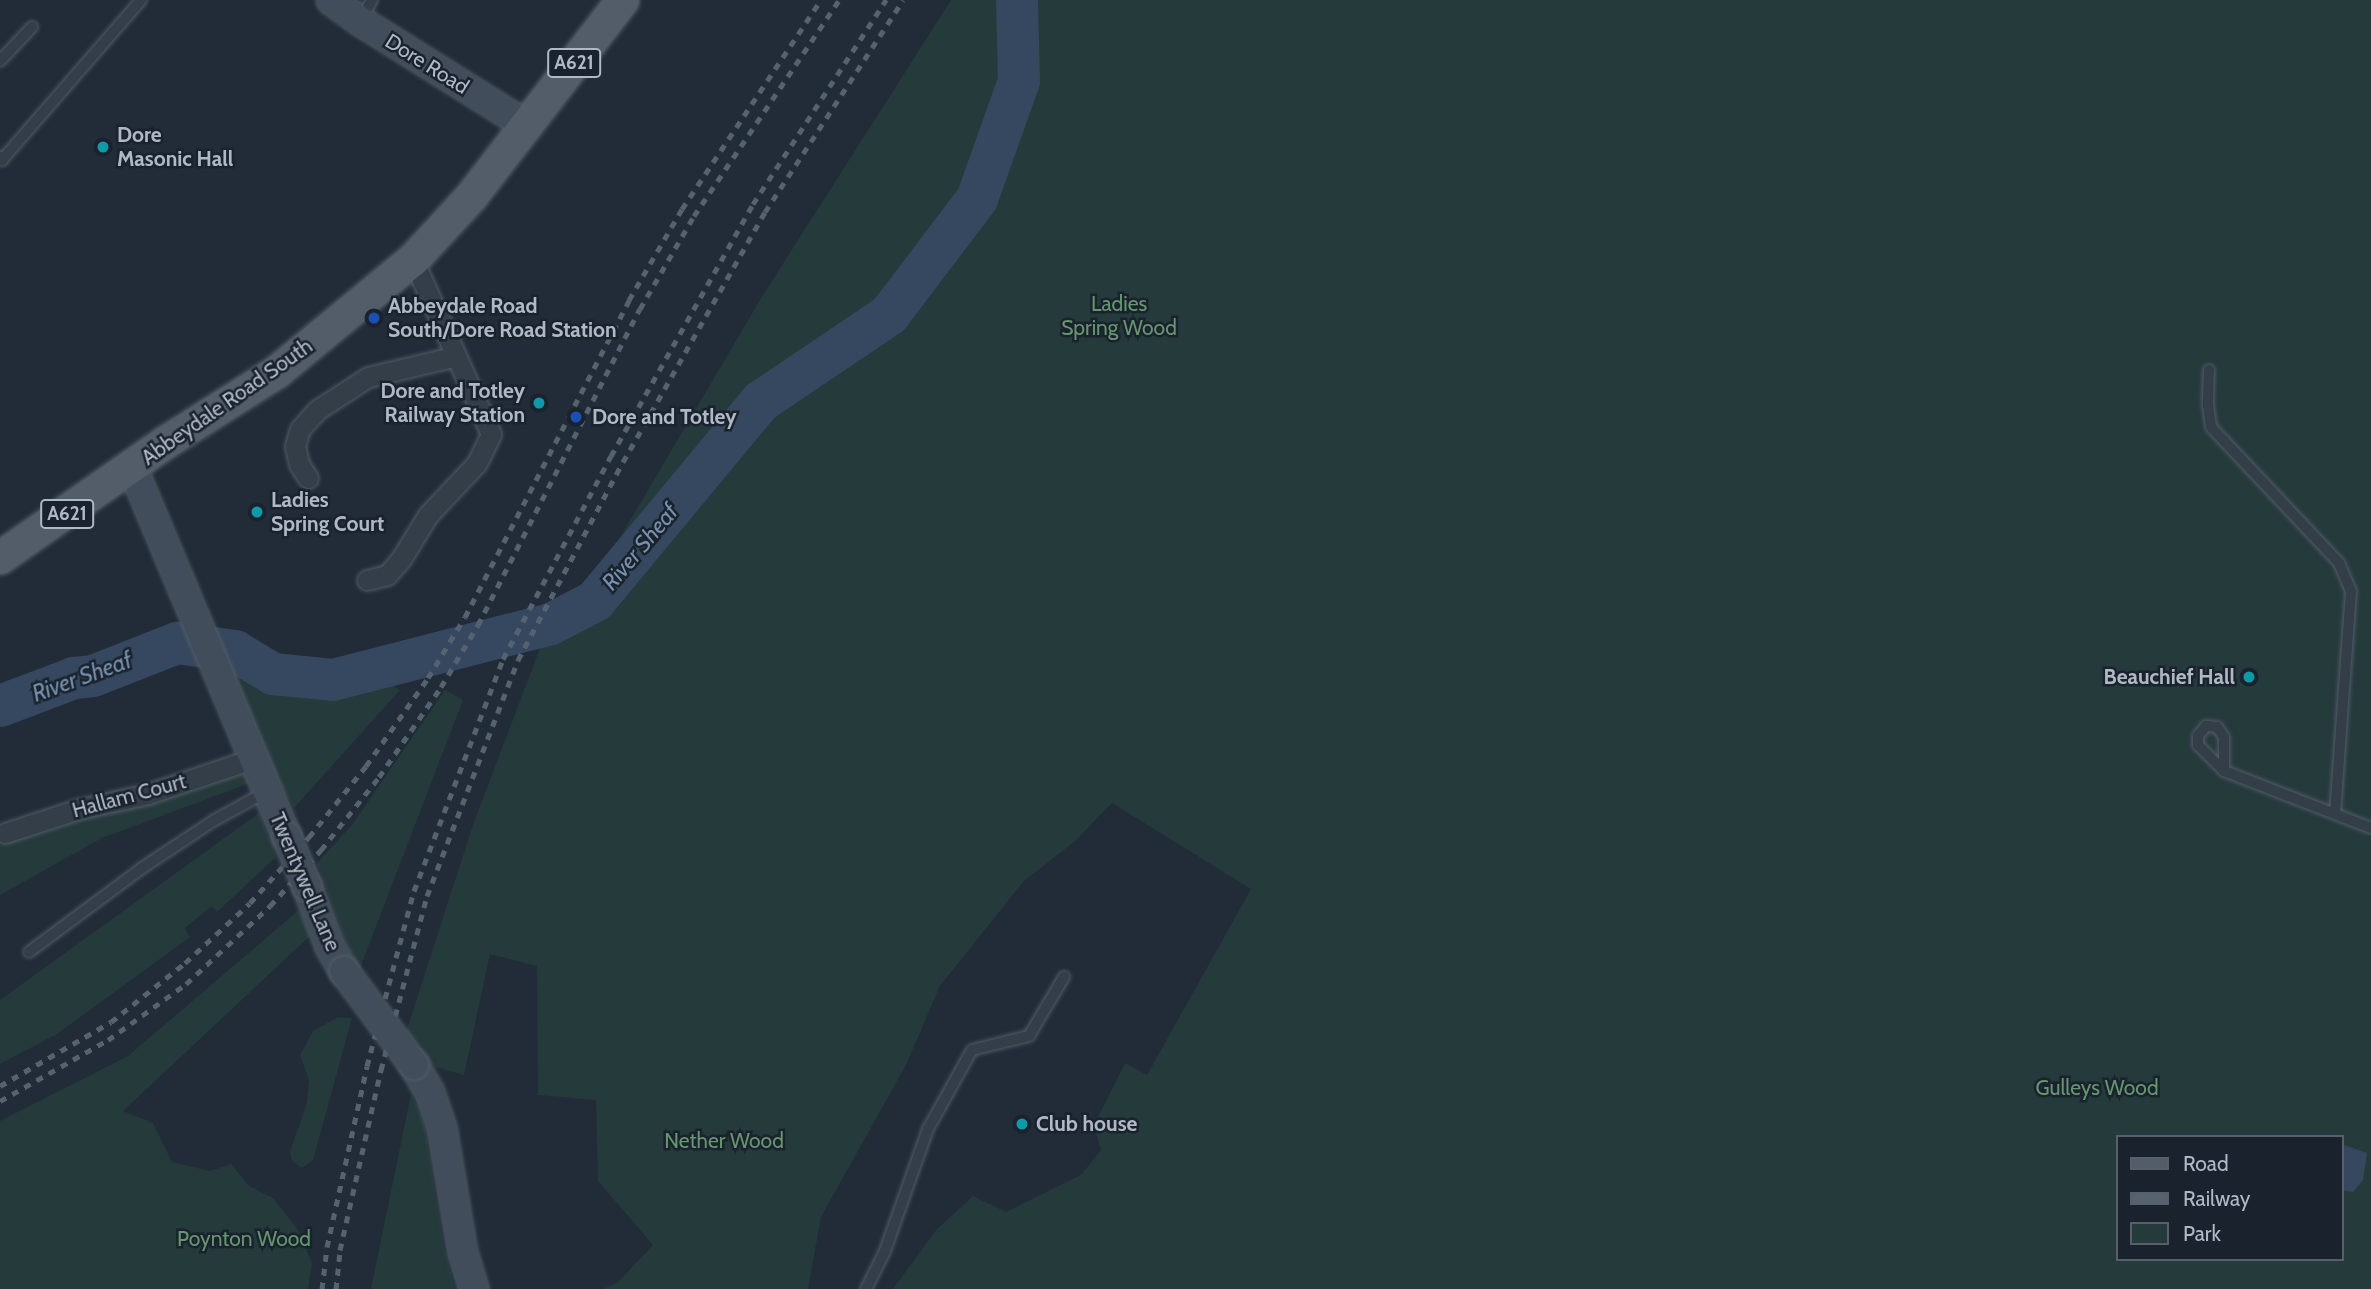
<!DOCTYPE html>
<style>
body{margin:0}
#map{position:relative;width:2371px;height:1289px;overflow:hidden;background:#212c38;font-family:Cabin,sans-serif}
div>[style]{position:absolute}
.green>*{inset:0;background:#243a3b}
.water>*{inset:0;background:#354860}
.river>*{height:42px;margin:-21px;padding:0 21px;transform-origin:21px;border-radius:21px;background:#354860}
.roads{filter:drop-shadow(0 0 2px #525b67) drop-shadow(0 0 2px #525b67)}
.lane>*{height:10px;margin:-5px;padding:0 5px;transform-origin:5px;border-radius:5px;background:#343e49}
.street>*{height:19px;margin:-9.5px;padding:0 9.5px;transform-origin:9.5px;border-radius:9.5px;background:#343e49}
.secondary>*{height:28px;margin:-14px;padding:0 14px;transform-origin:14px;border-radius:14px;background:#424d5c}
.primary>*{height:32px;margin:-16px;padding:0 16px;transform-origin:16px;border-radius:16px;background:#525d69}
.rail>*{height:5px;margin-top:-2.5px;transform-origin:0;background:repeating-linear-gradient(90deg,#566270 0 7px,transparent 0 14px)}
.bridges{filter:drop-shadow(0 0 2px #525b67) drop-shadow(0 0 2px #525b67)}
.secondary-bridge>*{height:28px;margin:-14px;padding:0 14px;transform-origin:14px;border-radius:14px;background:#424d5c}
.dots>*{width:19px;height:19px;translate:-50% -50%;box-sizing:border-box;border:4px solid #1a232d;border-radius:50%}
span{translate:-50% -50%;white-space:nowrap;text-align:center;line-height:1.15;-webkit-text-stroke:5px #1a232d;paint-order:stroke}
.shield-label span{padding:2px 5px;background:#1a232d;border:2px solid;border-radius:5px;-webkit-text-stroke-width:0}
.shield-label{font-size:19px;color:#afb8c5;font-weight:700}
.street-label{font-size:21px;color:#afb8c5}
.poi-label{font-size:21px;color:#afb8c5;font-weight:700}
.left{translate:0 -50%;text-align:left}
.right{translate:-100% -50%;text-align:right}
.park-label{font-size:21px;color:#66966f}
.water-label{font-size:23px;color:#7790ae;font-style:italic}
.legend{position:absolute;left:2116px;top:1135px;width:228px;height:126px;box-sizing:border-box;background:#1a232d;border:2px solid #565f6a;margin:0;padding:9px 12px;list-style:none;font-size:21px;color:#afb8c5}
.legend li{display:flex;align-items:center;gap:14px;height:35px}
.legend b{width:35px;border:2px solid #565f6a}
</style>
<div id="map">
<div class="green">
<i style="clip-path:polygon(evenodd,951px 0,2371px 0,2371px 1289px,893px 1289px,936px 1230px,973px 1196px,1006px 1212px,1081px 1175px,1101px 1150px,1094px 1125px,1125px 1063px,1147px 1075px,1251px 889px,1112px 803px,1075px 841px,1023px 882px,940px 986px,906px 1065px,821px 1217px,808px 1289px,603px 1289px,617px 1283px,653px 1245px,598px 1181px,596px 1100px,538px 1095px,537px 966px,490px 954px,464px 1075px,433px 1066px,406px 1032px,474px 822px,542px 643px,602px 568px,763px 295px,951px 0,2117px 1137px,2341px 1137px,2341px 1259px,2117px 1259px,2117px 1137px)"></i>
<i style="clip-path:polygon(235px 651px,273px 674px,333px 680px,369px 671px,400px 690px,294px 808px,269px 765px,221px 659px)"></i>
<i style="clip-path:polygon(445px 690px,463px 700px,360px 968px,346px 943px,317px 863px,352px 825px)"></i>
<i style="clip-path:polygon(252px 759px,261px 779px,102px 838px,0 895px,0 826px)"></i>
<i style="clip-path:polygon(259px 813px,276px 857px,217px 912px,212px 906px,185px 928px,190px 937px,57px 1034px,0 1064px,0 1000px)"></i>
<i style="clip-path:polygon(299px 910px,311px 935px,123px 1111px,153px 1123px,172px 1162px,210px 1171px,231px 1164px,249px 1186px,273px 1198px,298px 1230px,312px 1263px,308px 1289px,0 1289px,0 1121px,128px 1056px)"></i>
<i style="clip-path:polygon(338px 1017px,352px 1018px,313px 1160px,302px 1168px,292px 1161px,290px 1152px,307px 1103px,309px 1080px,300px 1055px,313px 1031px)"></i>
<i style="clip-path:polygon(411px 1094px,424px 1124px,444px 1248px,455px 1289px,371px 1289px)"></i>
</div>
<div class="water">
<i style="clip-path:polygon(2341px 1144px,2367px 1153px,2363px 1180px,2353px 1192px,2341px 1190px)"></i>
</div>
<div class="river">
<i style="left:0;top:706px;width:79px;rotate:-20.7deg"></i>
<i style="left:74px;top:678px;width:19px;rotate:-6deg"></i>
<i style="left:93px;top:676px;width:90px;rotate:-21.4deg"></i>
<i style="left:177px;top:643px;width:59px;rotate:7.9deg"></i>
<i style="left:235px;top:651px;width:44px;rotate:31.2deg"></i>
<i style="left:273px;top:674px;width:60px;rotate:5.7deg"></i>
<i style="left:333px;top:680px;width:225px;rotate:-14.4deg"></i>
<i style="left:551px;top:624px;width:50px;rotate:-27.6deg"></i>
<i style="left:595px;top:601px;width:259px;rotate:-50.3deg"></i>
<i style="left:760px;top:402px;width:156px;rotate:-34deg"></i>
<i style="left:889px;top:315px;width:146px;rotate:-52.8deg"></i>
<i style="left:977px;top:199px;width:125px;rotate:-70.4deg"></i>
<i style="left:1019px;top:81px;width:81px;rotate:-91.4deg"></i>
</div>
<div class="roads">
<div class="lane">
<i style="left:362px;top:18px;width:21px;rotate:-61deg"></i>
<i style="left:0;top:61px;width:47px;rotate:-46.7deg"></i>
<i style="left:0;top:157px;width:4px;rotate:56deg"></i>
<i style="left:2px;top:160px;width:212px;rotate:-49deg"></i>
<i style="left:2209px;top:370px;width:35px;rotate:92deg"></i>
<i style="left:2208px;top:405px;width:22px;rotate:82deg"></i>
<i style="left:2211px;top:427px;width:187px;rotate:46.7deg"></i>
<i style="left:2339px;top:563px;width:30px;rotate:67deg"></i>
<i style="left:2351px;top:591px;width:222px;rotate:94.1deg"></i>
<i style="left:2224px;top:771px;width:34px;rotate:-90deg"></i>
<i style="left:2224px;top:737px;width:12px;rotate:-125deg"></i>
<i style="left:2217px;top:727px;width:11px;rotate:-175deg"></i>
<i style="left:2206px;top:726px;width:13px;rotate:129deg"></i>
<i style="left:2198px;top:736px;width:9px;rotate:90deg"></i>
<i style="left:2198px;top:745px;width:37px;rotate:45deg"></i>
<i style="left:2224px;top:771px;width:158px;rotate:21.2deg"></i>
<i style="left:29px;top:952px;width:141px;rotate:-36.6deg"></i>
<i style="left:142px;top:868px;width:85px;rotate:-33.5deg"></i>
<i style="left:213px;top:821px;width:60px;rotate:-28.7deg"></i>
<i style="left:866px;top:1289px;width:42px;rotate:-63.4deg"></i>
<i style="left:885px;top:1251px;width:129px;rotate:-70.6deg"></i>
<i style="left:928px;top:1129px;width:90px;rotate:-60.9deg"></i>
<i style="left:972px;top:1050px;width:59px;rotate:-13.8deg"></i>
<i style="left:1029px;top:1036px;width:69px;rotate:-59.3deg"></i>
</div>
<div class="street">
<i style="left:308px;top:478px;width:17px;rotate:-123deg"></i>
<i style="left:299px;top:464px;width:18px;rotate:-103deg"></i>
<i style="left:295px;top:446px;width:18px;rotate:-74deg"></i>
<i style="left:300px;top:429px;width:25px;rotate:-48deg"></i>
<i style="left:317px;top:410px;width:61px;rotate:-32.9deg"></i>
<i style="left:368px;top:377px;width:90px;rotate:-13.4deg"></i>
<i style="left:367px;top:580px;width:21px;rotate:-14deg"></i>
<i style="left:387px;top:575px;width:21px;rotate:-49deg"></i>
<i style="left:401px;top:559px;width:52px;rotate:-58.5deg"></i>
<i style="left:428px;top:515px;width:71px;rotate:-46.7deg"></i>
<i style="left:477px;top:463px;width:32px;rotate:-64deg"></i>
<i style="left:491px;top:434px;width:191px;rotate:-114.1deg"></i>
<i style="left:5px;top:833px;width:78px;rotate:-18deg"></i>
<i style="left:79px;top:809px;width:71px;rotate:-12.3deg"></i>
<i style="left:148px;top:794px;width:110px;rotate:-18.6deg"></i>
</div>
<div class="secondary">
<i style="left:331px;top:0;width:36px;rotate:36deg"></i>
<i style="left:360px;top:21px;width:196px;rotate:32.1deg"></i>
<i style="left:132px;top:467px;width:401px;rotate:67.3deg"></i>
<i style="left:307px;top:886px;width:65px;rotate:69.3deg"></i>
<i style="left:330px;top:947px;width:28px;rotate:60deg"></i>
<i style="left:414px;top:1065px;width:32px;rotate:60deg"></i>
<i style="left:430px;top:1093px;width:37px;rotate:71deg"></i>
<i style="left:442px;top:1128px;width:127px;rotate:80.5deg"></i>
<i style="left:463px;top:1253px;width:38px;rotate:73deg"></i>
</div>
<div class="primary">
<i style="left:0;top:558px;width:201px;rotate:-34.9deg"></i>
<i style="left:165px;top:443px;width:133px;rotate:-32.4deg"></i>
<i style="left:277px;top:372px;width:176px;rotate:-39.5deg"></i>
<i style="left:413px;top:260px;width:87px;rotate:-47.3deg"></i>
<i style="left:472px;top:196px;width:247px;rotate:-52.4deg"></i>
</div>
</div>
<div class="rail">
<i style="left:0;top:1086px;width:128px;rotate:-30deg"></i>
<i style="left:111px;top:1022px;width:95px;rotate:-38.6deg"></i>
<i style="left:185px;top:963px;width:88px;rotate:-42.7deg"></i>
<i style="left:250px;top:903px;width:89px;rotate:-48.2deg"></i>
<i style="left:309px;top:837px;width:91px;rotate:-51.2deg"></i>
<i style="left:366px;top:766px;width:108px;rotate:-54.8deg"></i>
<i style="left:428px;top:678px;width:71px;rotate:-58.8deg"></i>
<i style="left:465px;top:617px;width:357px;rotate:-62.6deg"></i>
<i style="left:629px;top:300px;width:105px;rotate:-59.8deg"></i>
<i style="left:682px;top:209px;width:251px;rotate:-56.4deg"></i>
<i style="left:0;top:1101px;width:124px;rotate:-29.5deg"></i>
<i style="left:108px;top:1040px;width:96px;rotate:-35.7deg"></i>
<i style="left:186px;top:984px;width:115px;rotate:-42.9deg"></i>
<i style="left:270px;top:906px;width:76px;rotate:-47.7deg"></i>
<i style="left:321px;top:850px;width:93px;rotate:-51.5deg"></i>
<i style="left:379px;top:777px;width:109px;rotate:-55.4deg"></i>
<i style="left:441px;top:687px;width:72px;rotate:-59.2deg"></i>
<i style="left:478px;top:625px;width:355px;rotate:-62.9deg"></i>
<i style="left:640px;top:309px;width:108px;rotate:-59.9deg"></i>
<i style="left:694px;top:216px;width:260px;rotate:-56.1deg"></i>
<i style="left:322px;top:1289px;width:42px;rotate:-83.2deg"></i>
<i style="left:327px;top:1247px;width:185px;rotate:-77.5deg"></i>
<i style="left:367px;top:1066px;width:181px;rotate:-75deg"></i>
<i style="left:414px;top:891px;width:248px;rotate:-69deg"></i>
<i style="left:503px;top:659px;width:230px;rotate:-62deg"></i>
<i style="left:611px;top:456px;width:289px;rotate:-60.6deg"></i>
<i style="left:753px;top:204px;width:244px;rotate:-56.9deg"></i>
<i style="left:336px;top:1289px;width:39px;rotate:-84deg"></i>
<i style="left:340px;top:1250px;width:185px;rotate:-77.2deg"></i>
<i style="left:381px;top:1070px;width:180px;rotate:-75.2deg"></i>
<i style="left:427px;top:896px;width:253px;rotate:-68.9deg"></i>
<i style="left:518px;top:660px;width:224px;rotate:-62.1deg"></i>
<i style="left:623px;top:462px;width:288px;rotate:-60.4deg"></i>
<i style="left:765px;top:212px;width:253px;rotate:-56.9deg"></i>
</div>
<div class="bridges">
<div class="secondary-bridge">
<i style="left:287px;top:837px;width:53px;rotate:67.8deg"></i>
<i style="left:344px;top:971px;width:117px;rotate:53.3deg"></i>
</div>
</div>
<div class="dots">
<i style="left:103px;top:147px;background:#0f9aa8"></i>
<i style="left:374px;top:318px;background:#1a4fb4"></i>
<i style="left:539px;top:403px;background:#0f9aa8"></i>
<i style="left:576px;top:417px;background:#1a4fb4"></i>
<i style="left:257px;top:512px;background:#0f9aa8"></i>
<i style="left:2249px;top:677px;background:#0f9aa8"></i>
<i style="left:1022px;top:1124px;background:#0f9aa8"></i>
</div>
<div class="shield-label">
<span style="left:574px;top:63px">A621</span>
<span style="left:67px;top:514px">A621</span>
</div>
<div class="street-label">
<span style="left:427px;top:64px;rotate:32deg">Dore Road</span>
<span style="left:227px;top:402px;rotate:-35deg">Abbeydale Road South</span>
<span style="left:129px;top:796px;rotate:-15deg">Hallam Court</span>
<span style="left:305px;top:882px;rotate:67deg">Twentywell Lane</span>
</div>
<div class="poi-label">
<span class="left" style="left:117px;top:147px">Dore<br>Masonic Hall</span>
<span class="left" style="left:388px;top:318px">Abbeydale Road<br>South/Dore Road Station</span>
<span class="right" style="left:525px;top:403px">Dore and Totley<br>Railway Station</span>
<span class="left" style="left:592px;top:417px">Dore and Totley</span>
<span class="left" style="left:271px;top:512px">Ladies<br>Spring Court</span>
<span class="right" style="left:2235px;top:677px">Beauchief Hall</span>
<span class="left" style="left:1036px;top:1124px">Club house</span>
</div>
<div class="park-label">
<span style="left:1119px;top:316px">Ladies<br>Spring Wood</span>
<span style="left:2097px;top:1088px">Gulleys Wood</span>
<span style="left:724px;top:1141px">Nether Wood</span>
<span style="left:244px;top:1239px">Poynton Wood</span>
</div>
<div class="water-label">
<span style="left:640px;top:547px;rotate:-50deg">River Sheaf</span>
<span style="left:82px;top:677px;rotate:-20deg">River Sheaf</span>
</div>
<ul class="legend">
<li><b style="height:9px;background:#525d69"></b>Road</li>
<li><b style="height:9px;background:#566270"></b>Railway</li>
<li><b style="height:19px;background:#243a3b"></b>Park</li>
</ul>
</div>
